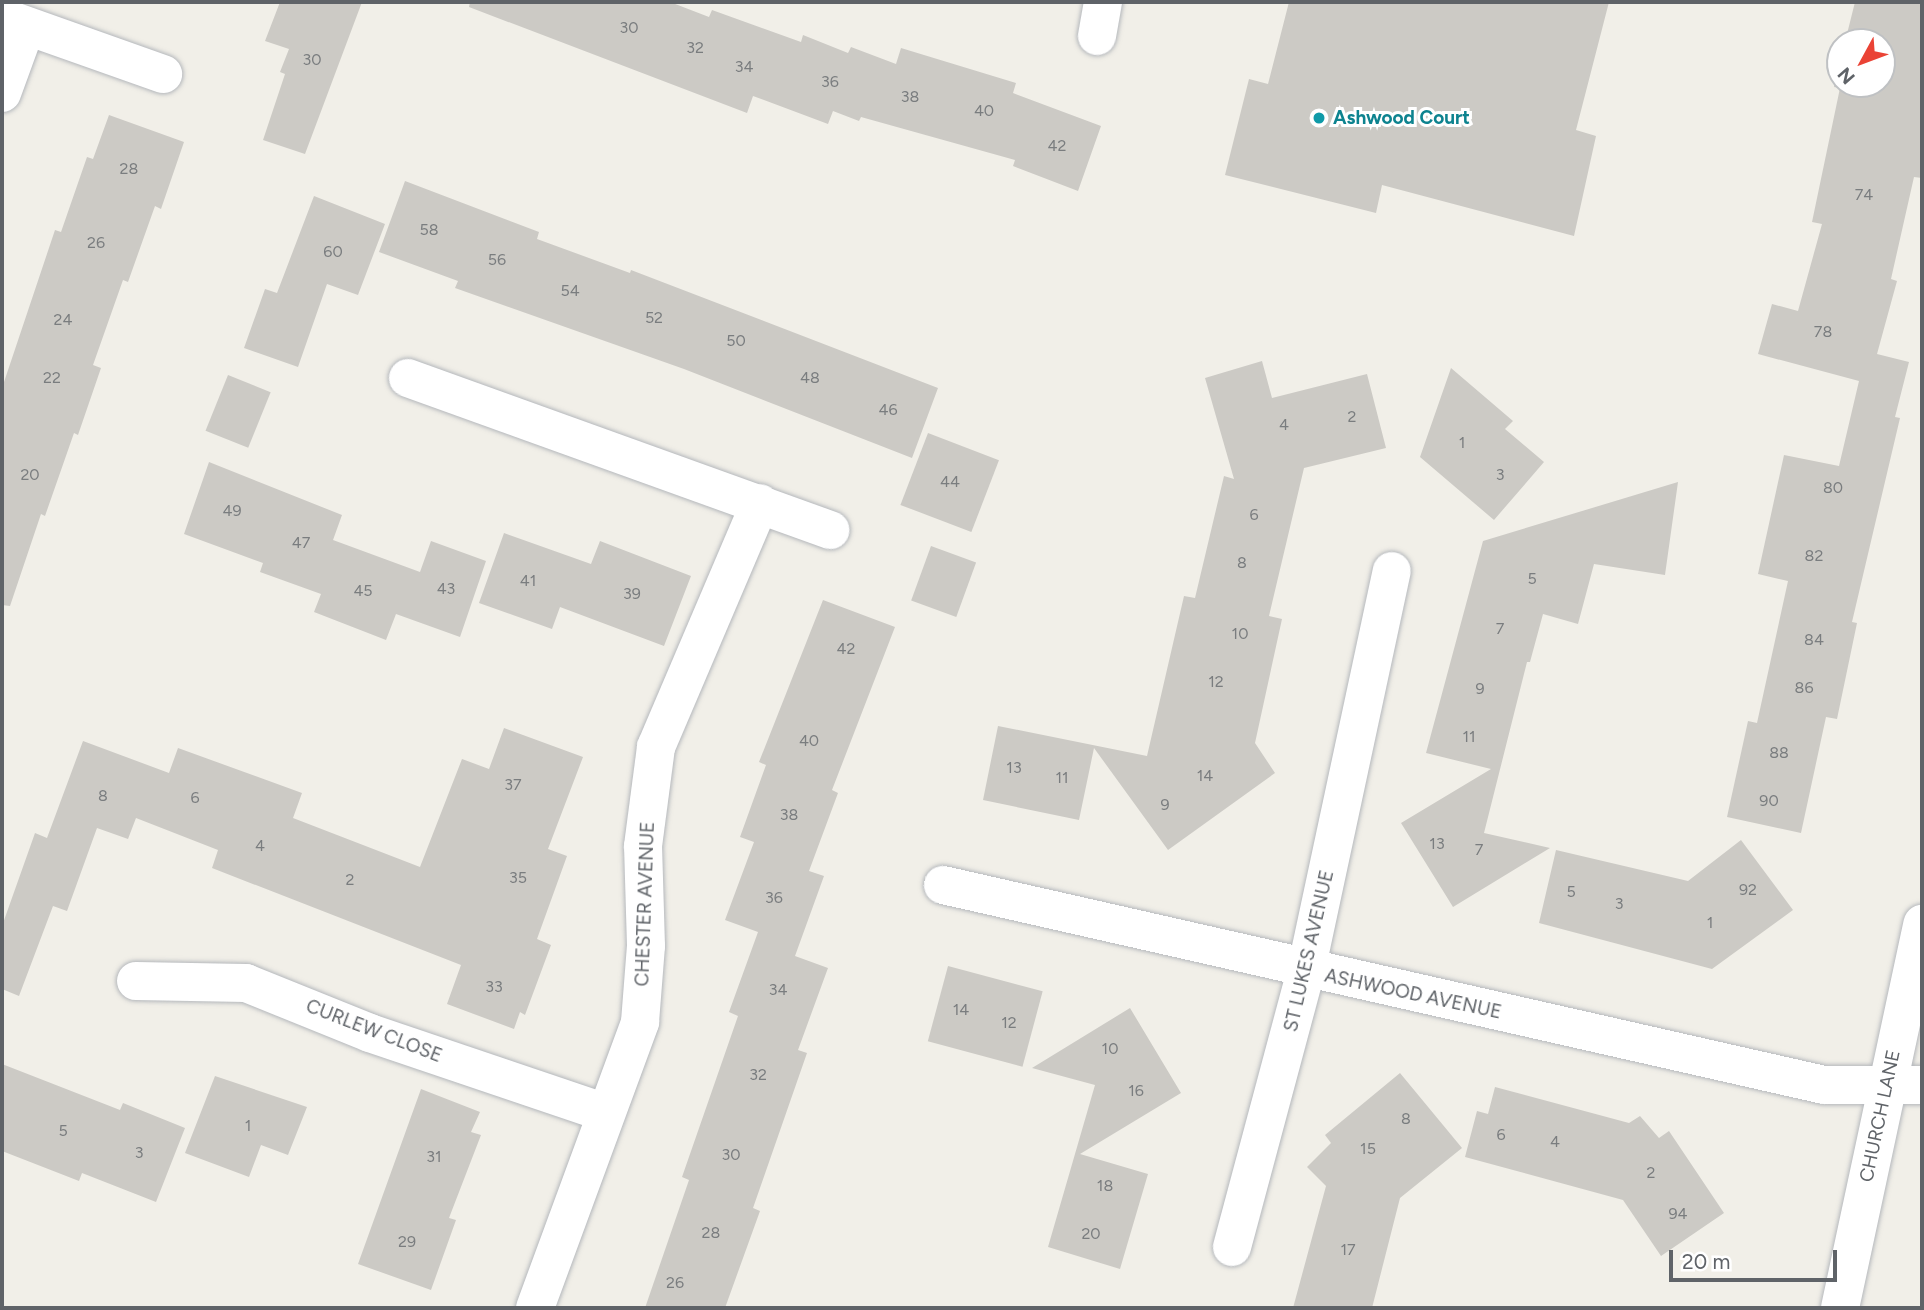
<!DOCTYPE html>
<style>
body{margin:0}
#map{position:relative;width:1924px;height:1310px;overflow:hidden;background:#f1efe8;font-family:Figtree,sans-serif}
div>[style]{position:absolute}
.building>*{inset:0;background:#cccac5;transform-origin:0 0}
.roads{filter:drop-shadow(0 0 2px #b5b8bc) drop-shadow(0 0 2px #b5b8bc)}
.minor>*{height:38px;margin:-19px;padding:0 19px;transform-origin:19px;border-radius:19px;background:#fff}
.secondary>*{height:38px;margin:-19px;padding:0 19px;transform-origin:19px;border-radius:19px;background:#fff}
.dots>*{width:19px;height:19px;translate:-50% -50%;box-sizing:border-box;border:4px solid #fff;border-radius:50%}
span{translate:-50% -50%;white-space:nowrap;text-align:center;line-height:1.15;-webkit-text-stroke:6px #fff;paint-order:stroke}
.number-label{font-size:16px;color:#7a7d7f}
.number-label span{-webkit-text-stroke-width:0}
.culture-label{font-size:19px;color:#0d838f;font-weight:700}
.left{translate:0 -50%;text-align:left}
.street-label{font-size:19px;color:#5f6368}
.frame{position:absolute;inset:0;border:4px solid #5f6368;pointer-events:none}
.north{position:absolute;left:1826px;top:28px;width:70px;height:70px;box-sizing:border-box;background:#fff;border:2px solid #bfc1c3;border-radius:50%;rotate:229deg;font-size:19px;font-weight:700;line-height:28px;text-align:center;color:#5f6368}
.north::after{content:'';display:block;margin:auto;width:24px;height:32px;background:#ea4335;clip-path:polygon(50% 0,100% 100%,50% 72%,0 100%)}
.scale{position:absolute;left:1669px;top:1250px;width:168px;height:32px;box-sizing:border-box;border:4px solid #5f6368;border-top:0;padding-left:9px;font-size:21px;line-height:24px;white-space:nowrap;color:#5f6368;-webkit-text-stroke:5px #fff;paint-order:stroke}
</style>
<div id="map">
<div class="building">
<i style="clip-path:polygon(280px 2px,362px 2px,305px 154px,263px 140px,285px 74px,280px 72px,289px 49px,265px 41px)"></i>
<i style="clip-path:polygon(470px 2px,670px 2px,709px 17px,712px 10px,801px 42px,803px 35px,848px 53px,851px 47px,896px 64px,901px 48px,1016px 83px,1013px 93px,1101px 126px,1078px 191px,1013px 166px,1015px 160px,861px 117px,859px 121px,833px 111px,828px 124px,753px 96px,747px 113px,469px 7px)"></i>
<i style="clip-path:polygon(1289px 2px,1609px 2px,1576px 130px,1596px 136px,1574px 236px,1382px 185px,1376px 213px,1225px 175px,1249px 79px,1268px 84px)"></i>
<i style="clip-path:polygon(1855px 2px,1922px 2px,1922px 178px,1914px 177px,1891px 279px,1897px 281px,1877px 354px,1909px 362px,1895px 417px,1900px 418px,1852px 622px,1857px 623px,1837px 719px,1826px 717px,1801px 833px,1727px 817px,1748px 721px,1757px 723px,1788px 581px,1758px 574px,1784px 455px,1839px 466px,1859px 381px,1758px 354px,1772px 304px,1798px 311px,1822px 224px,1812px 222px,1840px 88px,1834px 87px,1840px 61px,1840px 84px,1882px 84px,1882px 42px,1845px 42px)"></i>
<i style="clip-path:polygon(109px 115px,184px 142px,161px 209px,155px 206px,128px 282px,123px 280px,93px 365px,101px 368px,78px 435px,74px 433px,45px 516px,41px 514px,10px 606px,2px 605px,2px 388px,55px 230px,61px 232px,87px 157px,93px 159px)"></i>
<i style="clip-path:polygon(405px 181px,539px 232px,537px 239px,630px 273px,631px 270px,938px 388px,912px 458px,684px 369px,455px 288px,458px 281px,379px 252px)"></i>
<i style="clip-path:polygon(314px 196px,385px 224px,358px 295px,327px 284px,298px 367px,244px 348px,265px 289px,277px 293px)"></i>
<i style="clip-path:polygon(1262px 361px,1272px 398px,1367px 374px,1386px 448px,1304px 468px,1269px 616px,1282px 619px,1255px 743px,1275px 773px,1168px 850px,1094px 748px,1079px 820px,983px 800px,998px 726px,1147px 756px,1184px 596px,1195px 598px,1224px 476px,1234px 479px,1205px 378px)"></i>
<i style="clip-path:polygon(1451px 368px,1513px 421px,1505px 429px,1544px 462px,1494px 520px,1420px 457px)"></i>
<i style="left:228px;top:375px;width:46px;height:60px;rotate:22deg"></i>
<i style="left:928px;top:433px;width:76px;height:77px;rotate:21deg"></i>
<i style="clip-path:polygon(209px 462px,342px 515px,333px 540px,420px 572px,431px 541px,486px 561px,460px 637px,396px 614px,386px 640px,314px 612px,321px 594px,260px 572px,263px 563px,184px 534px)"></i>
<i style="clip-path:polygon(1678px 482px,1665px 575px,1594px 564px,1578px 624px,1543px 614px,1530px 662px,1527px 662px,1484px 833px,1550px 848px,1453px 907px,1401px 823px,1491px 769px,1426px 753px,1483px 541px)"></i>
<i style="clip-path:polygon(504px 533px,591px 564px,600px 541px,691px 576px,664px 646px,560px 607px,552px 629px,479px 603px)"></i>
<i style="left:931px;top:546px;width:48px;height:58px;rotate:20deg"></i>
<i style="clip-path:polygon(823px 600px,895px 627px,832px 790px,838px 793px,809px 871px,824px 876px,795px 956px,828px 968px,798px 1050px,807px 1053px,753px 1208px,760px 1211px,725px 1308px,645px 1308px,689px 1180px,682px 1177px,738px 1016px,729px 1012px,758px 932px,725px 920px,754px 842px,740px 837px,766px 765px,759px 762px)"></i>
<i style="clip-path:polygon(504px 728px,583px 757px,548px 849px,567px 856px,537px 939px,551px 945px,525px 1015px,520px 1012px,514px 1029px,447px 1004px,461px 965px,212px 868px,218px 850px,136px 818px,128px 839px,97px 828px,67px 911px,53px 906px,19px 996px,2px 989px,2px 926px,35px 833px,47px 838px,83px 741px,169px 773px,178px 748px,247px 773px,302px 793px,293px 818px,420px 867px,462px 759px,489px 769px)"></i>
<i style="clip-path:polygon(1741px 840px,1793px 910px,1712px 969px,1539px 923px,1556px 850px,1688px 881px)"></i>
<i style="left:948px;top:966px;width:98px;height:78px;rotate:15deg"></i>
<i style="clip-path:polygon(1130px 1008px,1181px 1093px,1080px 1154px,1148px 1174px,1120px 1269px,1048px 1247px,1095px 1085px,1032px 1068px)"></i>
<i style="clip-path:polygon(2px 1064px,120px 1110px,123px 1103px,185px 1128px,156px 1202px,82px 1173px,79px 1181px,2px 1151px)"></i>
<i style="clip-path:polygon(1400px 1073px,1462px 1148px,1400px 1198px,1372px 1308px,1293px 1308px,1326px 1186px,1307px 1167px,1331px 1143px,1325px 1135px)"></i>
<i style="clip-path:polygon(215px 1076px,307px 1107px,288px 1155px,261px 1145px,249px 1177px,185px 1153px)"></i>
<i style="clip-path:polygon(1495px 1087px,1629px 1123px,1640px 1116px,1659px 1138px,1669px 1131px,1724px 1213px,1661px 1256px,1623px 1200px,1465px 1157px,1477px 1111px,1488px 1114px)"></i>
<i style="clip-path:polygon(421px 1089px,480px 1112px,471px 1132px,481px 1135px,449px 1218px,456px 1220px,431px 1290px,358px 1264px)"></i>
</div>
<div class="roads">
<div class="minor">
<i style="left:2px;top:17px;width:171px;rotate:19.5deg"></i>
<i style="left:1097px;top:36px;width:35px;rotate:-80deg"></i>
<i style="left:2px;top:93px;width:70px;rotate:-70deg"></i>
<i style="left:408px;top:378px;width:449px;rotate:19.8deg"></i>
<i style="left:943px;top:885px;width:903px;rotate:12.79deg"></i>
<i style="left:1824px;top:1085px;width:98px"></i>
<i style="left:136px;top:981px;width:110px;rotate:1deg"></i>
<i style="left:246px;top:983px;width:134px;rotate:22deg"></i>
<i style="left:370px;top:1033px;width:249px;rotate:18.7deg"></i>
<i style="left:1232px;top:1247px;width:286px;rotate:-75deg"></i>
<i style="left:1306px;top:971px;width:409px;rotate:-77.9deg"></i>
<i style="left:535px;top:1308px;width:305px;rotate:-69.8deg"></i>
<i style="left:640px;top:1022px;width:76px;rotate:-85.5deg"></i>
<i style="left:646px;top:946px;width:100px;rotate:-91.7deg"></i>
<i style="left:643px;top:846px;width:100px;rotate:-82.5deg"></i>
<i style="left:656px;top:747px;width:265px;rotate:-66.9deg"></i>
</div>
<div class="secondary">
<i style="left:1840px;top:1308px;width:393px;rotate:-77.9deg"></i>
</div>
</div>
<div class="dots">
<i style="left:1319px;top:118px;background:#0f9aa8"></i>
</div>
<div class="number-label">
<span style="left:629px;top:28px">30</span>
<span style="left:695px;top:48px">32</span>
<span style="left:312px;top:60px">30</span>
<span style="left:744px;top:67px">34</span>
<span style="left:830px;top:82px">36</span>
<span style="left:910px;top:97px">38</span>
<span style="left:984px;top:111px">40</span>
<span style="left:1057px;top:146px">42</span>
<span style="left:129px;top:169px">28</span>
<span style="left:1864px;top:195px">74</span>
<span style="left:429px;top:230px">58</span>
<span style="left:96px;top:243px">26</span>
<span style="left:333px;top:252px">60</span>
<span style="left:497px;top:260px">56</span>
<span style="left:570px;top:291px">54</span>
<span style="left:654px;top:318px">52</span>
<span style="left:63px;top:320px">24</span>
<span style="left:1823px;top:332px">78</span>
<span style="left:736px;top:341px">50</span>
<span style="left:52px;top:378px">22</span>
<span style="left:810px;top:378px">48</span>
<span style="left:888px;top:410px">46</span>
<span style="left:1352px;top:417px">2</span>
<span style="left:1284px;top:425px">4</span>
<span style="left:1462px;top:443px">1</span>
<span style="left:30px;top:475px">20</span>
<span style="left:1500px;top:475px">3</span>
<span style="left:950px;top:482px">44</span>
<span style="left:1833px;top:488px">80</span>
<span style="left:232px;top:511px">49</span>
<span style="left:1254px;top:515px">6</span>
<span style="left:301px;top:543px">47</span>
<span style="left:1814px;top:556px">82</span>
<span style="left:1242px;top:563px">8</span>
<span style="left:1532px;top:579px">5</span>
<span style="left:528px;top:581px">41</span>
<span style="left:446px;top:589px">43</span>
<span style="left:363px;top:591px">45</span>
<span style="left:632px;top:594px">39</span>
<span style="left:1500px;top:629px">7</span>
<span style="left:1240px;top:634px">10</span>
<span style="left:1814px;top:640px">84</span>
<span style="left:846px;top:649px">42</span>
<span style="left:1216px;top:682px">12</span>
<span style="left:1804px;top:688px">86</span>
<span style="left:1480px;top:689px">9</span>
<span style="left:1469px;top:737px">11</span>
<span style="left:809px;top:741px">40</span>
<span style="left:1779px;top:753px">88</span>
<span style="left:1014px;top:768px">13</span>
<span style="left:1205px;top:776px">14</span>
<span style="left:1062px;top:778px">11</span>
<span style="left:513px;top:785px">37</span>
<span style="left:103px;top:796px">8</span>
<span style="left:195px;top:798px">6</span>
<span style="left:1769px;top:801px">90</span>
<span style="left:1165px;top:805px">9</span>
<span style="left:789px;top:815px">38</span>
<span style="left:1437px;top:844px">13</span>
<span style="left:260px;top:846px">4</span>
<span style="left:1479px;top:850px">7</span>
<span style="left:518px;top:878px">35</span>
<span style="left:350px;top:880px">2</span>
<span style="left:1748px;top:890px">92</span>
<span style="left:1571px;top:892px">5</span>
<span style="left:774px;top:898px">36</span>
<span style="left:1619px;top:904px">3</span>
<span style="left:1710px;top:923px">1</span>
<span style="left:494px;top:987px">33</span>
<span style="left:778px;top:990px">34</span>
<span style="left:961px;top:1010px">14</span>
<span style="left:1009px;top:1023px">12</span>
<span style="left:1110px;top:1049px">10</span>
<span style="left:758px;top:1075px">32</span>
<span style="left:1136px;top:1091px">16</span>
<span style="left:1406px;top:1119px">8</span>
<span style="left:248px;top:1126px">1</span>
<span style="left:63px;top:1131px">5</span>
<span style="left:1501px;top:1135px">6</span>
<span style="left:1555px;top:1142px">4</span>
<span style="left:1368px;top:1149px">15</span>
<span style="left:139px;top:1153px">3</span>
<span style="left:731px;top:1155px">30</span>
<span style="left:434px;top:1157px">31</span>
<span style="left:1651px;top:1173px">2</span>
<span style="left:1105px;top:1186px">18</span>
<span style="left:1678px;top:1214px">94</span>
<span style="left:711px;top:1233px">28</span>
<span style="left:1091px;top:1234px">20</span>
<span style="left:407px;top:1242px">29</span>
<span style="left:1348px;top:1250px">17</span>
<span style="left:675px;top:1283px">26</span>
</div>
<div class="culture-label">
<span class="left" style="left:1333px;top:118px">Ashwood Court</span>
</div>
<div class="street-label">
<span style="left:645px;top:904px;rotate:-88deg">CHESTER AVENUE</span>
<span style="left:1309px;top:951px;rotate:-77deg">ST LUKES AVENUE</span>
<span style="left:1413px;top:994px;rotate:12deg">ASHWOOD AVENUE</span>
<span style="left:374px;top:1031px;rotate:21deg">CURLEW CLOSE</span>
<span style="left:1880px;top:1116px;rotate:-78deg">CHURCH LANE</span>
</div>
<div class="frame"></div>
<div class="north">N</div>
<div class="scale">20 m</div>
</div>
